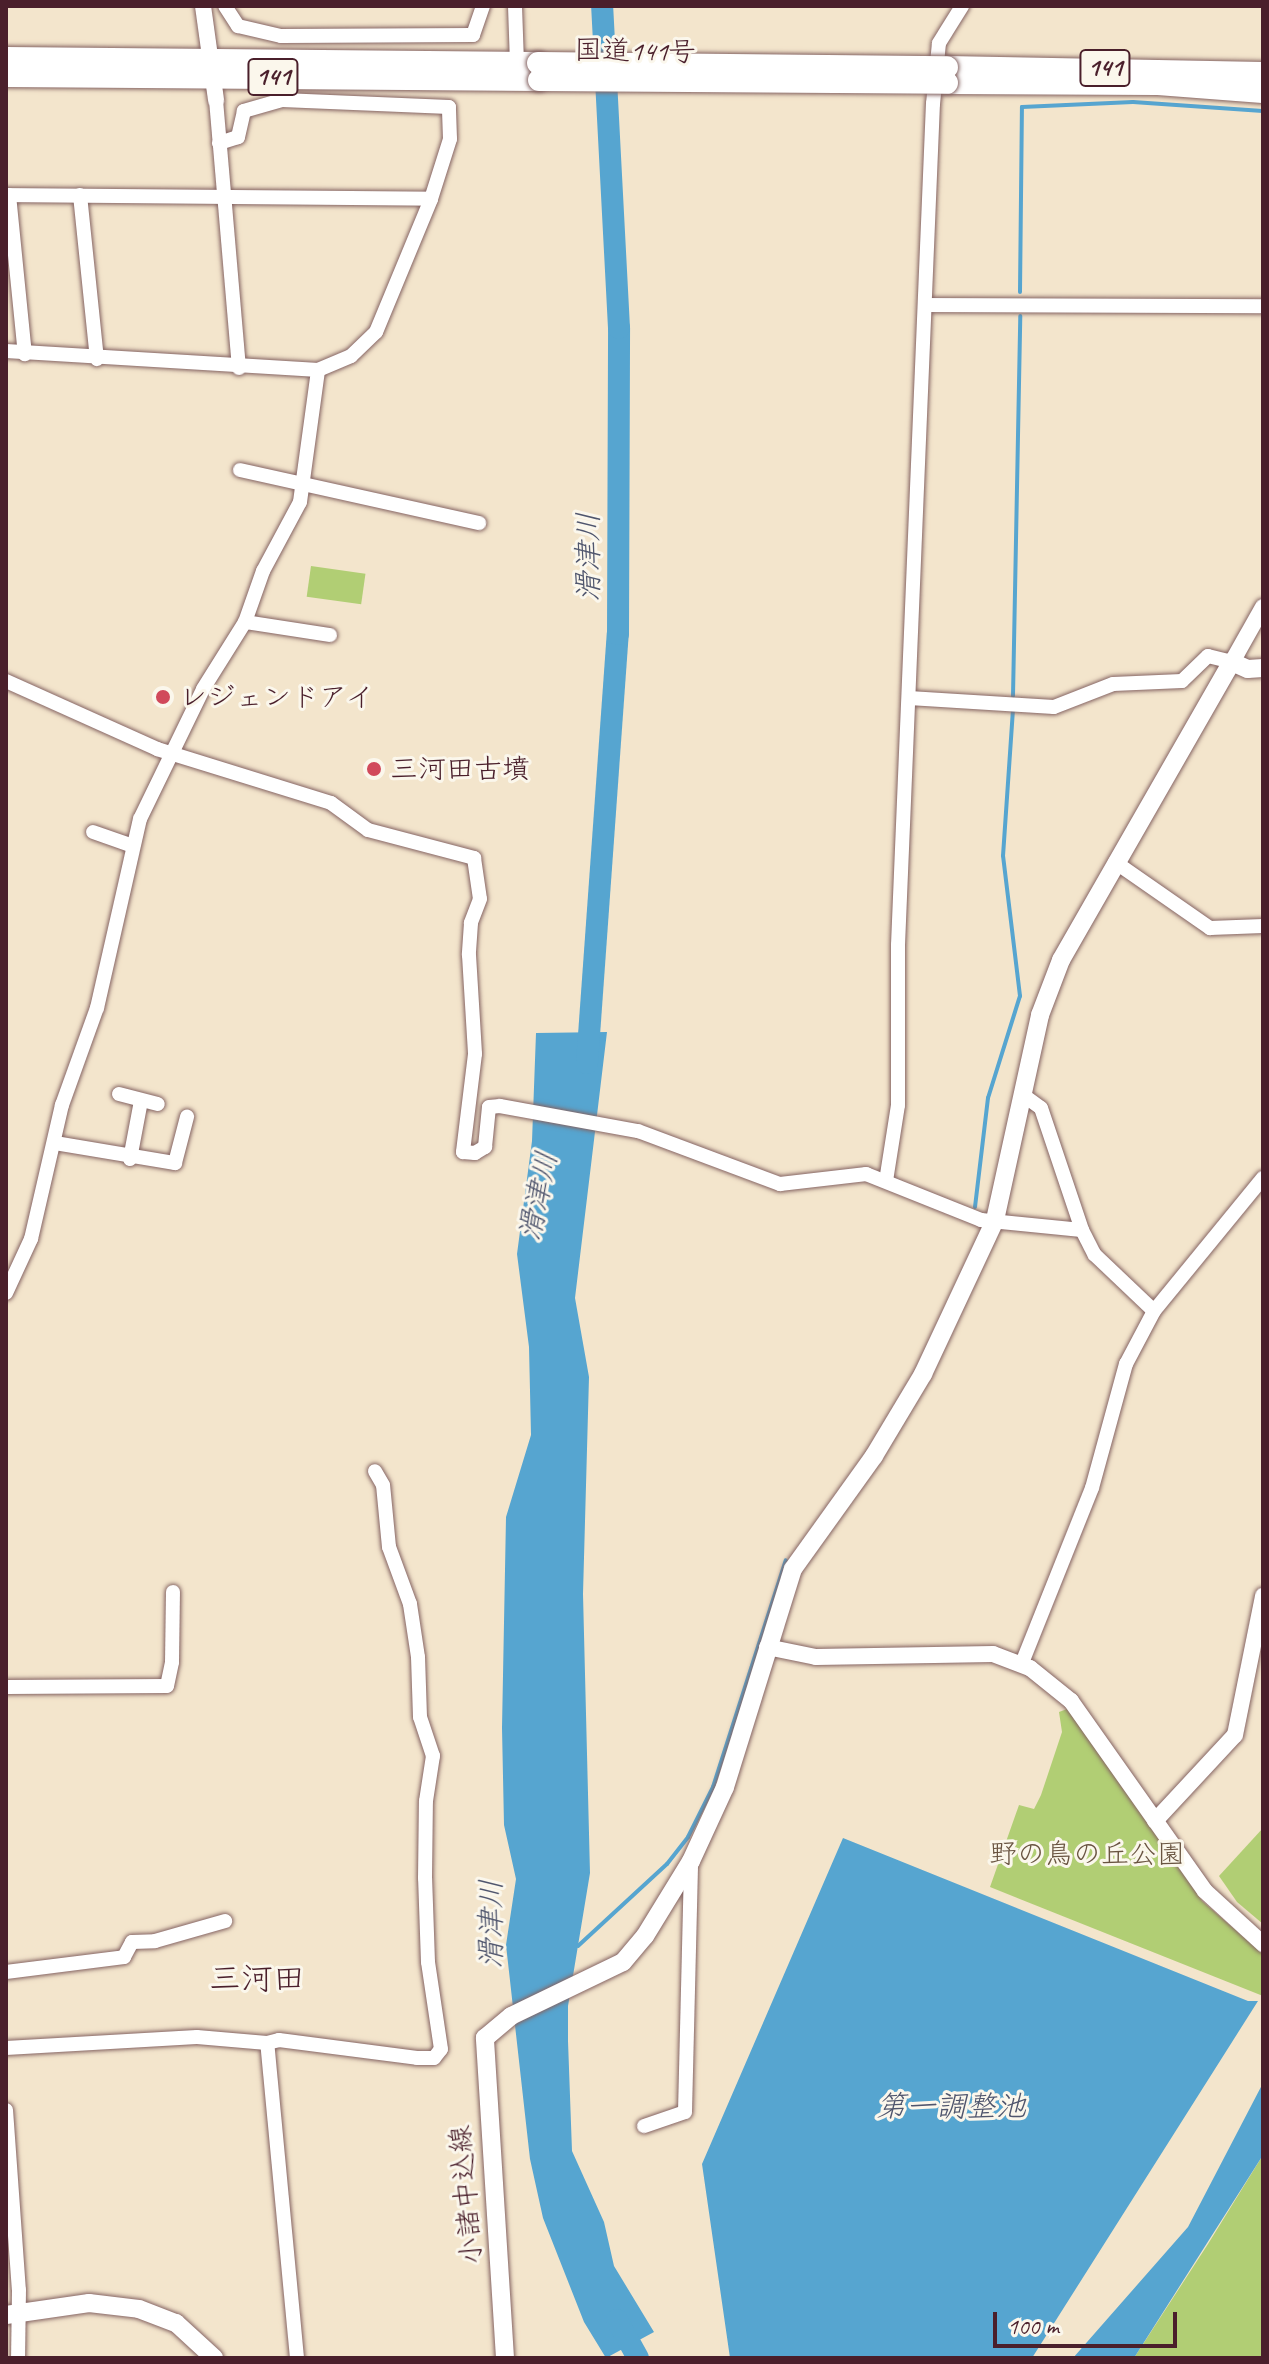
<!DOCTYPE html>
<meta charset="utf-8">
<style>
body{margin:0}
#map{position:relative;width:1269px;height:2364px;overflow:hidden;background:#f3e5cc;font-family:Caveat,"Klee One",sans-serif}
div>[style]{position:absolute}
.green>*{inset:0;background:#b1ce74;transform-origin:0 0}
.water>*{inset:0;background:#56a5d0}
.stream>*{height:4px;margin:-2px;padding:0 2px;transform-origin:2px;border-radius:2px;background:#56a5d0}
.river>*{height:22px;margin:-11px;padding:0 11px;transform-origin:11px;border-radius:11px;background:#56a5d0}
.roads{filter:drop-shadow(0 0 2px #856463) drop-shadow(0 0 2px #856463)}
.minor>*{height:14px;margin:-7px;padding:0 7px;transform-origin:7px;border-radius:7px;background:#fff}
.tertiary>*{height:16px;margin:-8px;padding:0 8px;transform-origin:8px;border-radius:8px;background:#fff}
.secondary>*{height:18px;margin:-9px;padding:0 9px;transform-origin:9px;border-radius:9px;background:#fff}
.trunk>*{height:22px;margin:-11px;padding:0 11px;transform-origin:11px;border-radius:11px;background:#fff}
.bridges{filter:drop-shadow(0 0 2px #856463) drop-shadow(0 0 2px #856463)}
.trunk-bridge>*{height:22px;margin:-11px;padding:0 11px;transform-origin:11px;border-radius:11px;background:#fff}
.dots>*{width:22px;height:22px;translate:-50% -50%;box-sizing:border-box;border:4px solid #fbf7ec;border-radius:50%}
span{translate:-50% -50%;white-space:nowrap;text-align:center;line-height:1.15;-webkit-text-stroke:6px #fbf7ec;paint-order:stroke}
.shield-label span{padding:2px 6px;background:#fbf7ec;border:2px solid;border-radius:6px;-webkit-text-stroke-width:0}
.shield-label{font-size:26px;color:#4a1f2b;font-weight:700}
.street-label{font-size:28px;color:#4a1f2b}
.poi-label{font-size:28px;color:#4a1f2b}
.left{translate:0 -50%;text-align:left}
.park-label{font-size:28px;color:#695441}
.water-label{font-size:30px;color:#4f556d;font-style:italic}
.quarter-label{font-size:32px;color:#4a1f2b}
.frame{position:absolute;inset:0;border:8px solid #4a1f2b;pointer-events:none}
.scale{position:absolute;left:993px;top:2312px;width:184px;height:36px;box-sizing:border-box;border:4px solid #4a1f2b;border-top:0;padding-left:10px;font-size:24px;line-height:28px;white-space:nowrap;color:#4a1f2b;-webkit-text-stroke:6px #fbf7ec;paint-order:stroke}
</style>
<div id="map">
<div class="green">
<i style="left:311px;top:566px;width:55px;height:31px;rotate:8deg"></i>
<i style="clip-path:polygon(1067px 1709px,1202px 1901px,1263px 1954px,1263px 1996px,990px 1887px,1019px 1805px,1034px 1809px,1041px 1795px,1062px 1732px,1059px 1712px)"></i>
<i style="clip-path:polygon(1263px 1828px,1263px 1924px,1237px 1902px,1219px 1876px)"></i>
<i style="clip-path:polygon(1263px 2155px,1263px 2358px,1134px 2358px,1208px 2244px)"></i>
</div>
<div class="water">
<i style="clip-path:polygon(607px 1032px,575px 1298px,589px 1377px,583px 1594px,590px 1873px,568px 2006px,568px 2041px,572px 2151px,604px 2222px,614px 2266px,654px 2332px,606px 2358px,584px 2322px,543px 2218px,530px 2159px,506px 1945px,516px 1879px,504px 1825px,502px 1728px,506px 1517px,531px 1435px,529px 1347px,517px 1254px,532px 1141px,536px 1033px)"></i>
<i style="clip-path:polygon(843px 1838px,1248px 2001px,1258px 2001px,1032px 2358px,730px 2358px,702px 2164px)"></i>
<i style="clip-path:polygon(1263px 2083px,1263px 2155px,1134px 2358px,1073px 2358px,1188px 2227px)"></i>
</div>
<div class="stream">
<i style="left:1020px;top:292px;width:185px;rotate:-89.4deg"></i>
<i style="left:1022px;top:107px;width:111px;rotate:-2.6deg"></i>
<i style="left:1133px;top:102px;width:130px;rotate:4deg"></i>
<i style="left:1013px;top:696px;width:380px;rotate:-88.9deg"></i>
<i style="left:975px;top:1207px;width:110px;rotate:-83.2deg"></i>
<i style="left:988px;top:1098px;width:107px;rotate:-72.6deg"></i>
<i style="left:1020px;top:996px;width:141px;rotate:-96.9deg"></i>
<i style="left:1003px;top:856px;width:146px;rotate:-86.1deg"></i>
<i style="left:578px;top:1946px;width:121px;rotate:-42.7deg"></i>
<i style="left:667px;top:1864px;width:34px;rotate:-52deg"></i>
<i style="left:688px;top:1837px;width:56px;rotate:-63.4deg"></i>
<i style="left:713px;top:1787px;width:238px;rotate:-72.2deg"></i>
</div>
<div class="river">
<i style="left:587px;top:1063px;width:430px;rotate:-85.9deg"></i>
<i style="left:618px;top:634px;width:306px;rotate:-89.8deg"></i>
<i style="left:619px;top:328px;width:322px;rotate:-93deg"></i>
<i style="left:617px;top:2320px;width:43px;rotate:61.1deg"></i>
</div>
<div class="roads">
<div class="minor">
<i style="left:225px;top:6px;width:24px;rotate:57deg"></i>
<i style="left:238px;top:26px;width:44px;rotate:13.1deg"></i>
<i style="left:281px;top:36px;width:192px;rotate:-0.3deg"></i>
<i style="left:473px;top:35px;width:31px;rotate:-71deg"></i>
<i style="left:515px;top:6px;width:58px;rotate:88deg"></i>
<i style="left:216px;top:100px;width:269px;rotate:85.1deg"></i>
<i style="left:6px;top:195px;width:425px;rotate:0.5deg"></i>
<i style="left:9px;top:195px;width:160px;rotate:84.3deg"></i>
<i style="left:80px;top:195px;width:165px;rotate:84.1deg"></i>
<i style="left:926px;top:305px;width:337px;rotate:0.2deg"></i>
<i style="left:6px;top:351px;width:313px;rotate:3.5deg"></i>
<i style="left:318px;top:370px;width:36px;rotate:-23deg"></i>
<i style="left:351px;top:356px;width:35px;rotate:-44deg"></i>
<i style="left:376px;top:332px;width:144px;rotate:-67.5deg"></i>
<i style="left:431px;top:199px;width:63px;rotate:-72.4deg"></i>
<i style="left:450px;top:139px;width:32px;rotate:-92deg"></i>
<i style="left:449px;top:107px;width:167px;rotate:-177.6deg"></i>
<i style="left:282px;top:100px;width:40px;rotate:164deg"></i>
<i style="left:244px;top:111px;width:27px;rotate:103deg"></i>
<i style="left:238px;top:137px;width:20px;rotate:162deg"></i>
<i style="left:240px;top:470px;width:245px;rotate:12.5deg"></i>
<i style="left:245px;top:622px;width:86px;rotate:8.7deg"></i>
<i style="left:6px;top:681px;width:166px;rotate:24.2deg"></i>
<i style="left:157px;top:749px;width:182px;rotate:17.2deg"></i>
<i style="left:331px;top:803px;width:46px;rotate:36.1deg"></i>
<i style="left:368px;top:830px;width:110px;rotate:14.8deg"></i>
<i style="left:474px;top:858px;width:41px;rotate:81.7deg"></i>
<i style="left:480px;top:899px;width:26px;rotate:111deg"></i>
<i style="left:471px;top:923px;width:32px;rotate:94deg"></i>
<i style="left:469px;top:955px;width:99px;rotate:86.5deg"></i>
<i style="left:475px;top:1054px;width:99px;rotate:97deg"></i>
<i style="left:463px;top:1152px;width:12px;rotate:5deg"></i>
<i style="left:475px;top:1153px;width:12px;rotate:-31deg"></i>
<i style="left:485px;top:1147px;width:40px;rotate:-84.3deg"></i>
<i style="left:489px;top:1107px;width:11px;rotate:-5deg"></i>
<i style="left:500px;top:1106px;width:140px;rotate:10.3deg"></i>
<i style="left:638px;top:1131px;width:152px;rotate:20.5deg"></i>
<i style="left:780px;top:1184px;width:87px;rotate:-6.6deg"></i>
<i style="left:866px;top:1174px;width:124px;rotate:21.8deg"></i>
<i style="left:981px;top:1220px;width:101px;rotate:5.7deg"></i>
<i style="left:1082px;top:1230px;width:28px;rotate:63deg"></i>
<i style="left:1095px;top:1255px;width:81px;rotate:43.5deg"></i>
<i style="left:909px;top:698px;width:145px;rotate:3.6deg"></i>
<i style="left:1054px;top:707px;width:63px;rotate:-21.3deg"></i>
<i style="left:1113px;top:684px;width:69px;rotate:-2.5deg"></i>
<i style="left:1182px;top:681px;width:36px;rotate:-44deg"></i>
<i style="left:1208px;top:656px;width:25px;rotate:14deg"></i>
<i style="left:93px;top:832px;width:42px;rotate:19.3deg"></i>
<i style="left:1115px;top:862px;width:116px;rotate:34.8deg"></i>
<i style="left:1210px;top:928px;width:53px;rotate:-2.2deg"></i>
<i style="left:119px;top:1094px;width:40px;rotate:14.4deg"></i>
<i style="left:1023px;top:1095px;width:22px;rotate:36deg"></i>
<i style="left:1041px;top:1108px;width:129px;rotate:71.4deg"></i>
<i style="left:55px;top:1143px;width:122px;rotate:9.5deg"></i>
<i style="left:175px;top:1163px;width:48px;rotate:-75.4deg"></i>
<i style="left:130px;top:1159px;width:59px;rotate:-79.3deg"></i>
<i style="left:886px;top:1181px;width:77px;rotate:-81deg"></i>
<i style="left:898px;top:1105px;width:160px;rotate:-90deg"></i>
<i style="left:898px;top:945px;width:842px;rotate:-87.62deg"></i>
<i style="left:933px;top:104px;width:61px;rotate:-84.4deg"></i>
<i style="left:939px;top:43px;width:44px;rotate:-58.1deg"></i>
<i style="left:6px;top:1293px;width:60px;rotate:-65.2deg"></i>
<i style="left:31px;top:1239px;width:138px;rotate:-77deg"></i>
<i style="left:62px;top:1105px;width:103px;rotate:-70.2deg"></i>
<i style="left:97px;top:1008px;width:194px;rotate:-77.2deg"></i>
<i style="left:140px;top:819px;width:144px;rotate:-64.1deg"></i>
<i style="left:203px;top:689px;width:79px;rotate:-57.9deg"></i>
<i style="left:245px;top:622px;width:54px;rotate:-70.6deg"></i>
<i style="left:263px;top:571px;width:78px;rotate:-61.8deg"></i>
<i style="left:300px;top:502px;width:133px;rotate:-82.2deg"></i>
<i style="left:1022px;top:1663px;width:188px;rotate:-68.2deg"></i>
<i style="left:1092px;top:1488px;width:129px;rotate:-74.7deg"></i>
<i style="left:1126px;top:1364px;width:60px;rotate:-62.2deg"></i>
<i style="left:1154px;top:1311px;width:172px;rotate:-50.7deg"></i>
<i style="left:6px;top:1687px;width:161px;rotate:-0.4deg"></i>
<i style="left:167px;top:1686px;width:25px;rotate:-78deg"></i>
<i style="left:172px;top:1662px;width:70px;rotate:-89.2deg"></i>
<i style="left:6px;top:1972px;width:119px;rotate:-7.2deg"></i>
<i style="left:124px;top:1957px;width:17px;rotate:-62deg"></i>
<i style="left:132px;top:1942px;width:23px;rotate:-2deg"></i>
<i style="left:155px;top:1941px;width:73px;rotate:-15.9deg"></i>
<i style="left:6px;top:2048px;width:191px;rotate:-3.3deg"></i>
<i style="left:197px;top:2037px;width:70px;rotate:4.9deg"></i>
<i style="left:6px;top:2110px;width:180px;rotate:85.9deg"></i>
<i style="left:19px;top:2290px;width:68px;rotate:90.8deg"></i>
<i style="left:644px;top:2126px;width:43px;rotate:-18.9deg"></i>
<i style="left:685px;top:2112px;width:251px;rotate:-88.6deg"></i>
<i style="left:297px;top:2358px;width:316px;rotate:-95.4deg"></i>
<i style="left:267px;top:2043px;width:12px;rotate:-14deg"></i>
<i style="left:279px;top:2040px;width:139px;rotate:7.4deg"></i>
<i style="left:417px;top:2058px;width:17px"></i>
<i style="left:434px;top:2058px;width:11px;rotate:-52deg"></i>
<i style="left:441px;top:2049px;width:88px;rotate:-98.5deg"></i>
<i style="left:428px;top:1962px;width:84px;rotate:-92deg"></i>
<i style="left:425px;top:1878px;width:77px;rotate:-89.3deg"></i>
<i style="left:426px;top:1801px;width:46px;rotate:-81.2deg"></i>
<i style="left:433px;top:1756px;width:41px;rotate:-108.4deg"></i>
<i style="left:420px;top:1717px;width:60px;rotate:-91.9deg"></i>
<i style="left:418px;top:1657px;width:54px;rotate:-98.6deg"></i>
<i style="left:410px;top:1604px;width:61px;rotate:-110.2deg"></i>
<i style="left:389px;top:1547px;width:62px;rotate:-95.5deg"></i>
<i style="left:383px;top:1485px;width:16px;rotate:-120deg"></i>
</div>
<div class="tertiary">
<i style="left:203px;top:6px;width:95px;rotate:82.1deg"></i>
<i style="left:1232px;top:662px;width:63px;rotate:-60.6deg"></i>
<i style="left:767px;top:1647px;width:50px;rotate:11.5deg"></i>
<i style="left:816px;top:1657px;width:177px;rotate:-1deg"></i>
<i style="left:993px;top:1654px;width:40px;rotate:21deg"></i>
<i style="left:1030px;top:1668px;width:53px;rotate:38.8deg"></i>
<i style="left:1071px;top:1701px;width:232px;rotate:54.8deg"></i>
<i style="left:1205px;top:1891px;width:79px;rotate:42.4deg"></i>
<i style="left:1155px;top:1821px;width:117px;rotate:-47.1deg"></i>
<i style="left:1235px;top:1735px;width:142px;rotate:-78.6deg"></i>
</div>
<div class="secondary">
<i style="left:6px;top:2315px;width:84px;rotate:-8.2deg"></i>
<i style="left:89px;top:2303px;width:50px;rotate:6.8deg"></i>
<i style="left:139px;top:2309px;width:40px;rotate:21deg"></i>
<i style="left:176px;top:2323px;width:52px;rotate:42.6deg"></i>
<i style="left:505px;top:2358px;width:321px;rotate:-93.6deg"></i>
<i style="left:485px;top:2038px;width:34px;rotate:-40deg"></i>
<i style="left:511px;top:2016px;width:124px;rotate:-25.7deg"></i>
<i style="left:623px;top:1962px;width:34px;rotate:-50deg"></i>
<i style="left:645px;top:1936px;width:88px;rotate:-58.5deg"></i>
<i style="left:691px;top:1861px;width:81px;rotate:-65.3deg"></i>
<i style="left:725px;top:1787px;width:228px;rotate:-72.7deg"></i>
<i style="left:793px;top:1569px;width:139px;rotate:-54.4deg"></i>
<i style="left:874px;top:1456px;width:96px;rotate:-59.1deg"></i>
<i style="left:923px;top:1374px;width:170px;rotate:-64.9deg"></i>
<i style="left:995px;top:1220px;width:210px;rotate:-77.6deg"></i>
<i style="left:1040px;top:1015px;width:59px;rotate:-69.1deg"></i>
<i style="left:1061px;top:960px;width:344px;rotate:-60.2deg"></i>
<i style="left:1232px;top:662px;width:17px;rotate:24deg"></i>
<i style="left:1248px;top:669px;width:15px;rotate:-4deg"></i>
</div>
<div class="trunk">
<i style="left:6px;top:58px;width:532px;rotate:0.54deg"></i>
<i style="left:947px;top:67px;width:316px;rotate:1.1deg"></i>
<i style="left:6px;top:76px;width:533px;rotate:0.43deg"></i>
<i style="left:947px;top:83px;width:211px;rotate:0.3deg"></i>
<i style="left:1158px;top:84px;width:105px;rotate:4.4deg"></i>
</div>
</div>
<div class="bridges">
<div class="trunk-bridge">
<i style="left:538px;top:63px;width:409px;rotate:0.6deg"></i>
<i style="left:539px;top:80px;width:408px;rotate:0.4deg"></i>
</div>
</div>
<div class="dots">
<i style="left:163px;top:697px;background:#d1495b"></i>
<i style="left:374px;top:769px;background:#d1495b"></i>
</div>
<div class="shield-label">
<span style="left:1105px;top:68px">141</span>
<span style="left:273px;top:77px">141</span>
</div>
<div class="street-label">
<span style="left:635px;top:51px;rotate:1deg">国道141号</span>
<span style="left:466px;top:2195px;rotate:-95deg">小諸中込線</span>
</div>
<div class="poi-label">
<span class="left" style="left:179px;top:697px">レジェンドアイ</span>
<span class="left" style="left:390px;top:769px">三河田古墳</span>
</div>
<div class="park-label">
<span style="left:1087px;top:1854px">野の鳥の丘公園</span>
</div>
<div class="water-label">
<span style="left:588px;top:557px;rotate:-90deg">滑津川</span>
<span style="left:538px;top:1196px;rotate:-78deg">滑津川</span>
<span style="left:491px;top:1924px;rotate:-90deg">滑津川</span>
<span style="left:951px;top:2106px">第一調整池</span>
</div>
<div class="quarter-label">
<span style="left:257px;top:1979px">三河田</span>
</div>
<div class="frame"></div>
<div class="scale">100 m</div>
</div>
